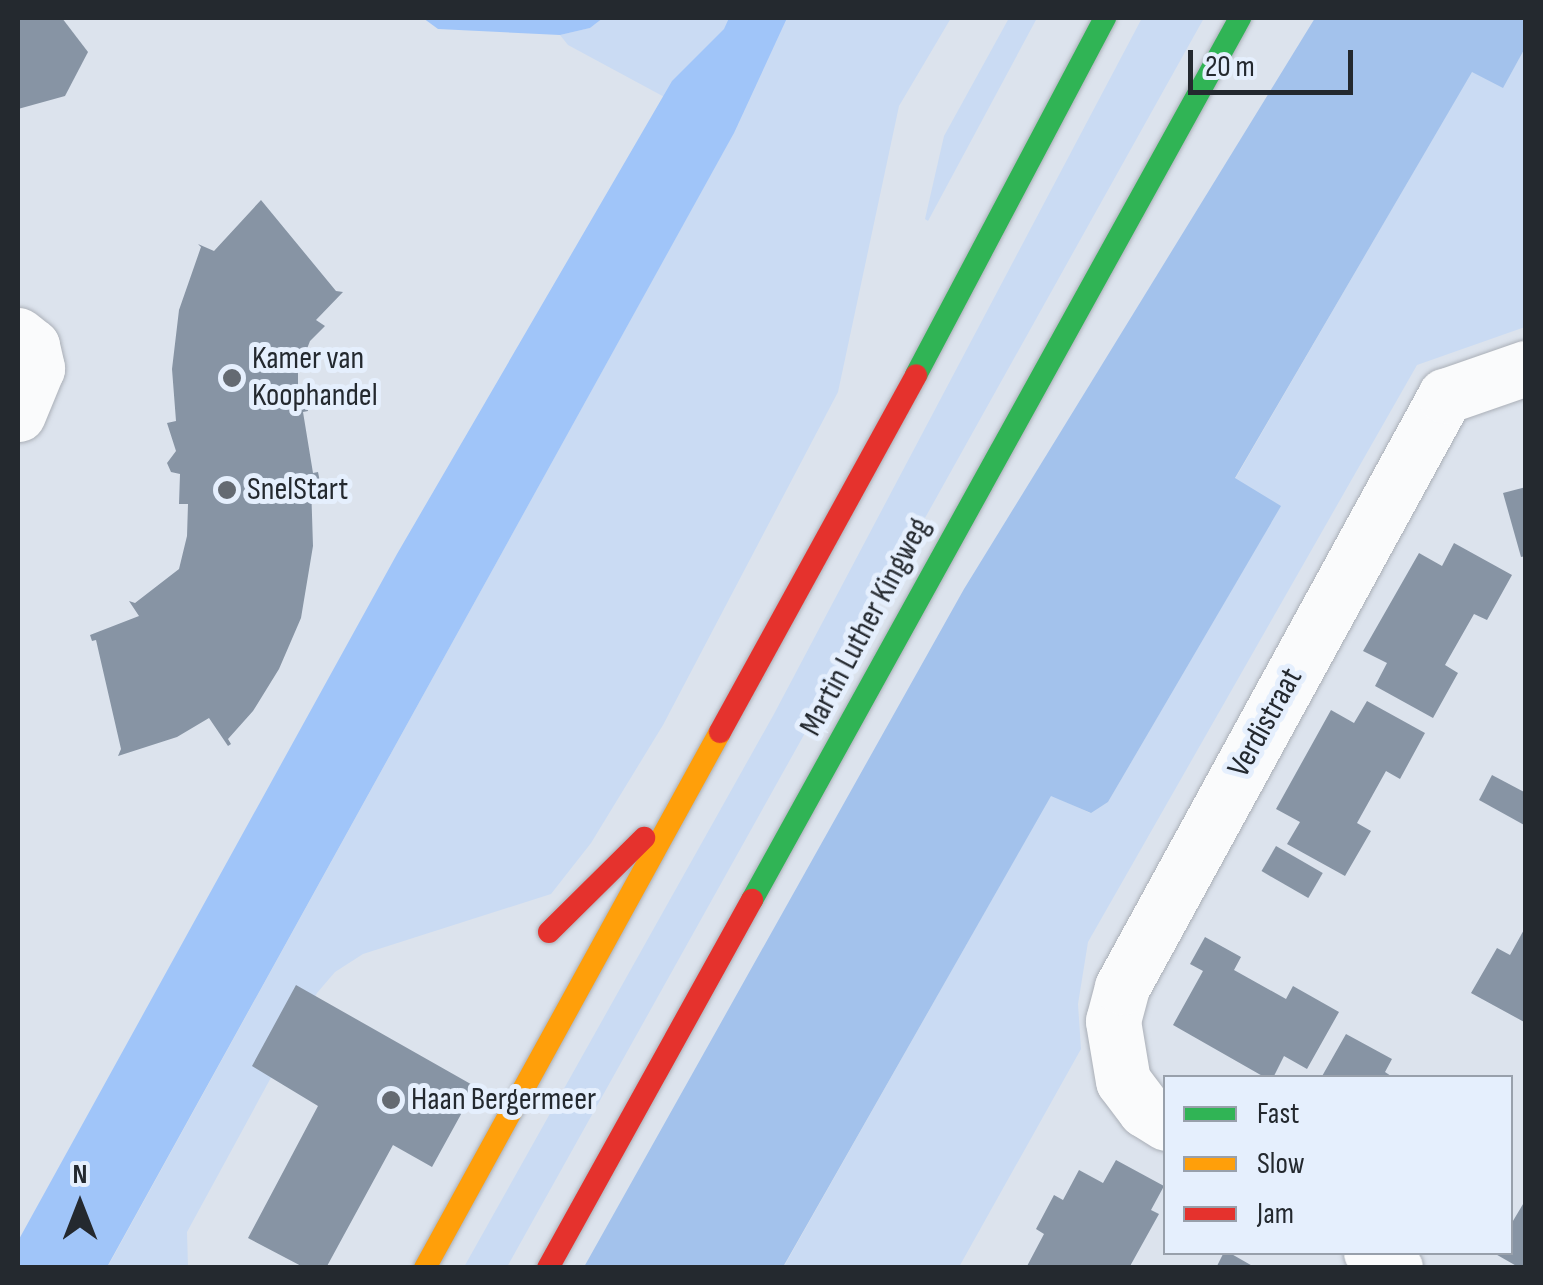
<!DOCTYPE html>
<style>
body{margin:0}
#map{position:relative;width:1543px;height:1285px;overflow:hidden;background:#dce3ed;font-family:"Sofia Sans Condensed",sans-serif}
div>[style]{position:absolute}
.green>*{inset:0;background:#cadbf3}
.forest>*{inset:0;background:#a3c2ec}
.water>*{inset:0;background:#a0c5f9}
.building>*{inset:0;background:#8794a4;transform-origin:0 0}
.roads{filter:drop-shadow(0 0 2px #aaafb7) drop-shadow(0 0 2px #aaafb7)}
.street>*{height:55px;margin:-27.5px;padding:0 27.5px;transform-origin:27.5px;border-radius:27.5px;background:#fafbfc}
.fast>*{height:22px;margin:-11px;padding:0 11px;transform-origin:11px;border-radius:11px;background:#30b455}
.slow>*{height:22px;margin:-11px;padding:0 11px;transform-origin:11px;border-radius:11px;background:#ff9f0a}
.jam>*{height:22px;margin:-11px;padding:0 11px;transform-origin:11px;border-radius:11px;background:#e5322d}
.dots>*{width:28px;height:28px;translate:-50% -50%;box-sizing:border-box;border:5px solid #e5effd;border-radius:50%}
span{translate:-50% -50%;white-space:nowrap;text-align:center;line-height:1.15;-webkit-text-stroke:10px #e5effd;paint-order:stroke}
.poi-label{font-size:32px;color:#24292f}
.left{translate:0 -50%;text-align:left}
.street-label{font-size:32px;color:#24292f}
.frame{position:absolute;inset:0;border:20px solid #24292f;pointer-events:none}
.legend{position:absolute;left:1163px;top:1075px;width:350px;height:180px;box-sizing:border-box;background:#e5effd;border:2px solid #98a0ab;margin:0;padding:12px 18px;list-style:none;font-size:30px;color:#24292f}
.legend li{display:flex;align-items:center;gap:20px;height:50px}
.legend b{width:50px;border:2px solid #98a0ab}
.north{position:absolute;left:30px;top:1155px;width:100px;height:100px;-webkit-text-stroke:8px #e5effd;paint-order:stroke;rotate:0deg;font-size:28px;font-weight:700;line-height:40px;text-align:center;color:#24292f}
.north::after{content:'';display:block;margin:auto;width:35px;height:45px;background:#24292f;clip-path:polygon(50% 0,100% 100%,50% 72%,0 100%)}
.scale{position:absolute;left:1188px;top:50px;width:165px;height:45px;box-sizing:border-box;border:5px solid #24292f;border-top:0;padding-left:12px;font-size:30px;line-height:35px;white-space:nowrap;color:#24292f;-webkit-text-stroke:8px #e5effd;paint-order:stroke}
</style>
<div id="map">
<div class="green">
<i style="clip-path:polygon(603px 18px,951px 18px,899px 106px,838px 392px,663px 725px,591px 843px,551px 894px,363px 954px,335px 972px,317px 993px,187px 1232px,188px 1267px,107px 1268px,733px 134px,568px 45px,560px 35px,590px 28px)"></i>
<i style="clip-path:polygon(1009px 18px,1037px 18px,928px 221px,925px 219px,944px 136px)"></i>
<i style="clip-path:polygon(1142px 18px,1204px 18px,507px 1267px,464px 1267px,774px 714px)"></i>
<i style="clip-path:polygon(1525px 48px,1525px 327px,1417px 365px,1088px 942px,1078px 1004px,1081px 1049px,959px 1267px,783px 1268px,1051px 795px,1090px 813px,1108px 802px,1280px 507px,1235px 479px,1472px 71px,1503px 87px)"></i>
</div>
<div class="forest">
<i style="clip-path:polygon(1315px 18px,1525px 18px,1525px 48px,1503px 88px,1472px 72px,1235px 478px,1281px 506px,1108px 802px,1091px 813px,1051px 796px,783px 1267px,584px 1267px,964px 589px)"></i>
</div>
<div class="water">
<i style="clip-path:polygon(423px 18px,603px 18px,590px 28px,560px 35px,438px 29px)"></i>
<i style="clip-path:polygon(729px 18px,787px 18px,734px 133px,107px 1267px,18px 1267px,18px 1241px,397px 554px,672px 81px,724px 29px)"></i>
</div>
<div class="building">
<i style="clip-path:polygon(18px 18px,62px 18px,88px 52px,65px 96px,18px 109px)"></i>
<i style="clip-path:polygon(261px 200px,336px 291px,343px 292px,316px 320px,325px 326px,310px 341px,298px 372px,298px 402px,307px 401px,308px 411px,303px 412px,313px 473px,318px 472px,320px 482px,311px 484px,313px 546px,301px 618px,279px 669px,253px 711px,228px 739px,231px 744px,228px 746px,209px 718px,177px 737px,118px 756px,121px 749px,96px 640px,92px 641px,90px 635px,139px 616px,129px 601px,135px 603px,179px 569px,187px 536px,188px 504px,179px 504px,180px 474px,171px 472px,167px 463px,176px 451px,167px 423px,176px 421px,172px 369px,179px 310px,201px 247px,198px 244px,214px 251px)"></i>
<i style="clip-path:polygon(1526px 487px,1526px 556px,1521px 557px,1503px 493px)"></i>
<i style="clip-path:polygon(1454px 543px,1512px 575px,1487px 620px,1474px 614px,1445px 665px,1458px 673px,1433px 718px,1375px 686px,1387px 663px,1363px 651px,1419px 553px,1442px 566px)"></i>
<i style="clip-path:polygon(1367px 701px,1425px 733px,1400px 779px,1386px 771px,1357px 823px,1371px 831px,1345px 876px,1287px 844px,1300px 822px,1276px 809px,1331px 710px,1354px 723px)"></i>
<i style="clip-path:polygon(1492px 775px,1526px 793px,1526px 826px,1479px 800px)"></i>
<i style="left:1276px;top:846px;width:54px;height:29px;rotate:30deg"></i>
<i style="clip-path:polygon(1526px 926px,1526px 1023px,1471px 993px,1497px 948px,1510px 955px)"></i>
<i style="clip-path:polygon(1205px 937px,1241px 957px,1234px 970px,1286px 999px,1293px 986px,1339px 1012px,1307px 1069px,1284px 1056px,1273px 1078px,1266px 1078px,1173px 1025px,1203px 971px,1190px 964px)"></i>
<i style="clip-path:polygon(296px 985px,476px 1087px,432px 1167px,393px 1145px,326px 1268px,305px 1268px,248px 1238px,318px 1106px,252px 1066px)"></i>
<i style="clip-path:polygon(1346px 1034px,1392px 1059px,1385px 1072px,1394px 1078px,1321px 1078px)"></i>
<i style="clip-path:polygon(1116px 1160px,1164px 1186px,1151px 1210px,1159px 1214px,1129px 1268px,1026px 1268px,1044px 1234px,1036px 1229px,1054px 1195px,1063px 1200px,1079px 1170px,1103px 1183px)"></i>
<i style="clip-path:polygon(1526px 1199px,1526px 1268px,1520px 1268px,1492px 1252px,1510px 1252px,1510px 1226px)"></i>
<i style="clip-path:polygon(1224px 1252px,1228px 1252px,1256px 1268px,1216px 1268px)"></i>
</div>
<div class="roads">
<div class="street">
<i style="left:18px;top:335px;width:18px;rotate:38deg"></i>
<i style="left:32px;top:346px;width:23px;rotate:77deg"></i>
<i style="left:37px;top:368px;width:50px;rotate:112.4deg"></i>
<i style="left:1166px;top:1123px;width:25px;rotate:-148deg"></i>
<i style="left:1145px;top:1110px;width:36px;rotate:-127deg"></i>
<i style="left:1123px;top:1081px;width:61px;rotate:-99.5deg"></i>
<i style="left:1113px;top:1021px;width:35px;rotate:-75deg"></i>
<i style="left:1122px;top:987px;width:674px;rotate:-61.34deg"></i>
<i style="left:1445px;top:396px;width:86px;rotate:-19.1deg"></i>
<i style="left:1371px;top:1252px;width:29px;rotate:34deg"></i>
</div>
<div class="fast">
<i style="left:916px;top:375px;width:404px;rotate:-62.1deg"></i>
<i style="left:752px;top:900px;width:1008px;rotate:-61.04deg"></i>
</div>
<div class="slow">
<i style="left:425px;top:1268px;width:612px;rotate:-61.17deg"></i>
</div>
<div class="jam">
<i style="left:720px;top:732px;width:407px;rotate:-61.2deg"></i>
<i style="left:549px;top:932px;width:134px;rotate:-44.7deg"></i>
<i style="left:548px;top:1268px;width:421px;rotate:-61deg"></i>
</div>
</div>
<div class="dots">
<i style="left:232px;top:378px;background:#646a72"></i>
<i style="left:227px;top:490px;background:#646a72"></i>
<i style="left:391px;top:1100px;background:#646a72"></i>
</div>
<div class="poi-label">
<span class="left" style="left:252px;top:378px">Kamer van<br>Koophandel</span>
<span class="left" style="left:247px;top:490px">SnelStart</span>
<span class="left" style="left:411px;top:1100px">Haan Bergermeer</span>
</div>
<div class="street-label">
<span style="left:866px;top:627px;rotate:-62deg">Martin Luther Kingweg</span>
<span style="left:1266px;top:723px;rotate:-61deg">Verdistraat</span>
</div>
<div class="frame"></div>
<ul class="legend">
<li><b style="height:12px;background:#30b455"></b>Fast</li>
<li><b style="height:12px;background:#ff9f0a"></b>Slow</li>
<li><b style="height:12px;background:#e5322d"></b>Jam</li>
</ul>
<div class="north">N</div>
<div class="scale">20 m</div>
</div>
